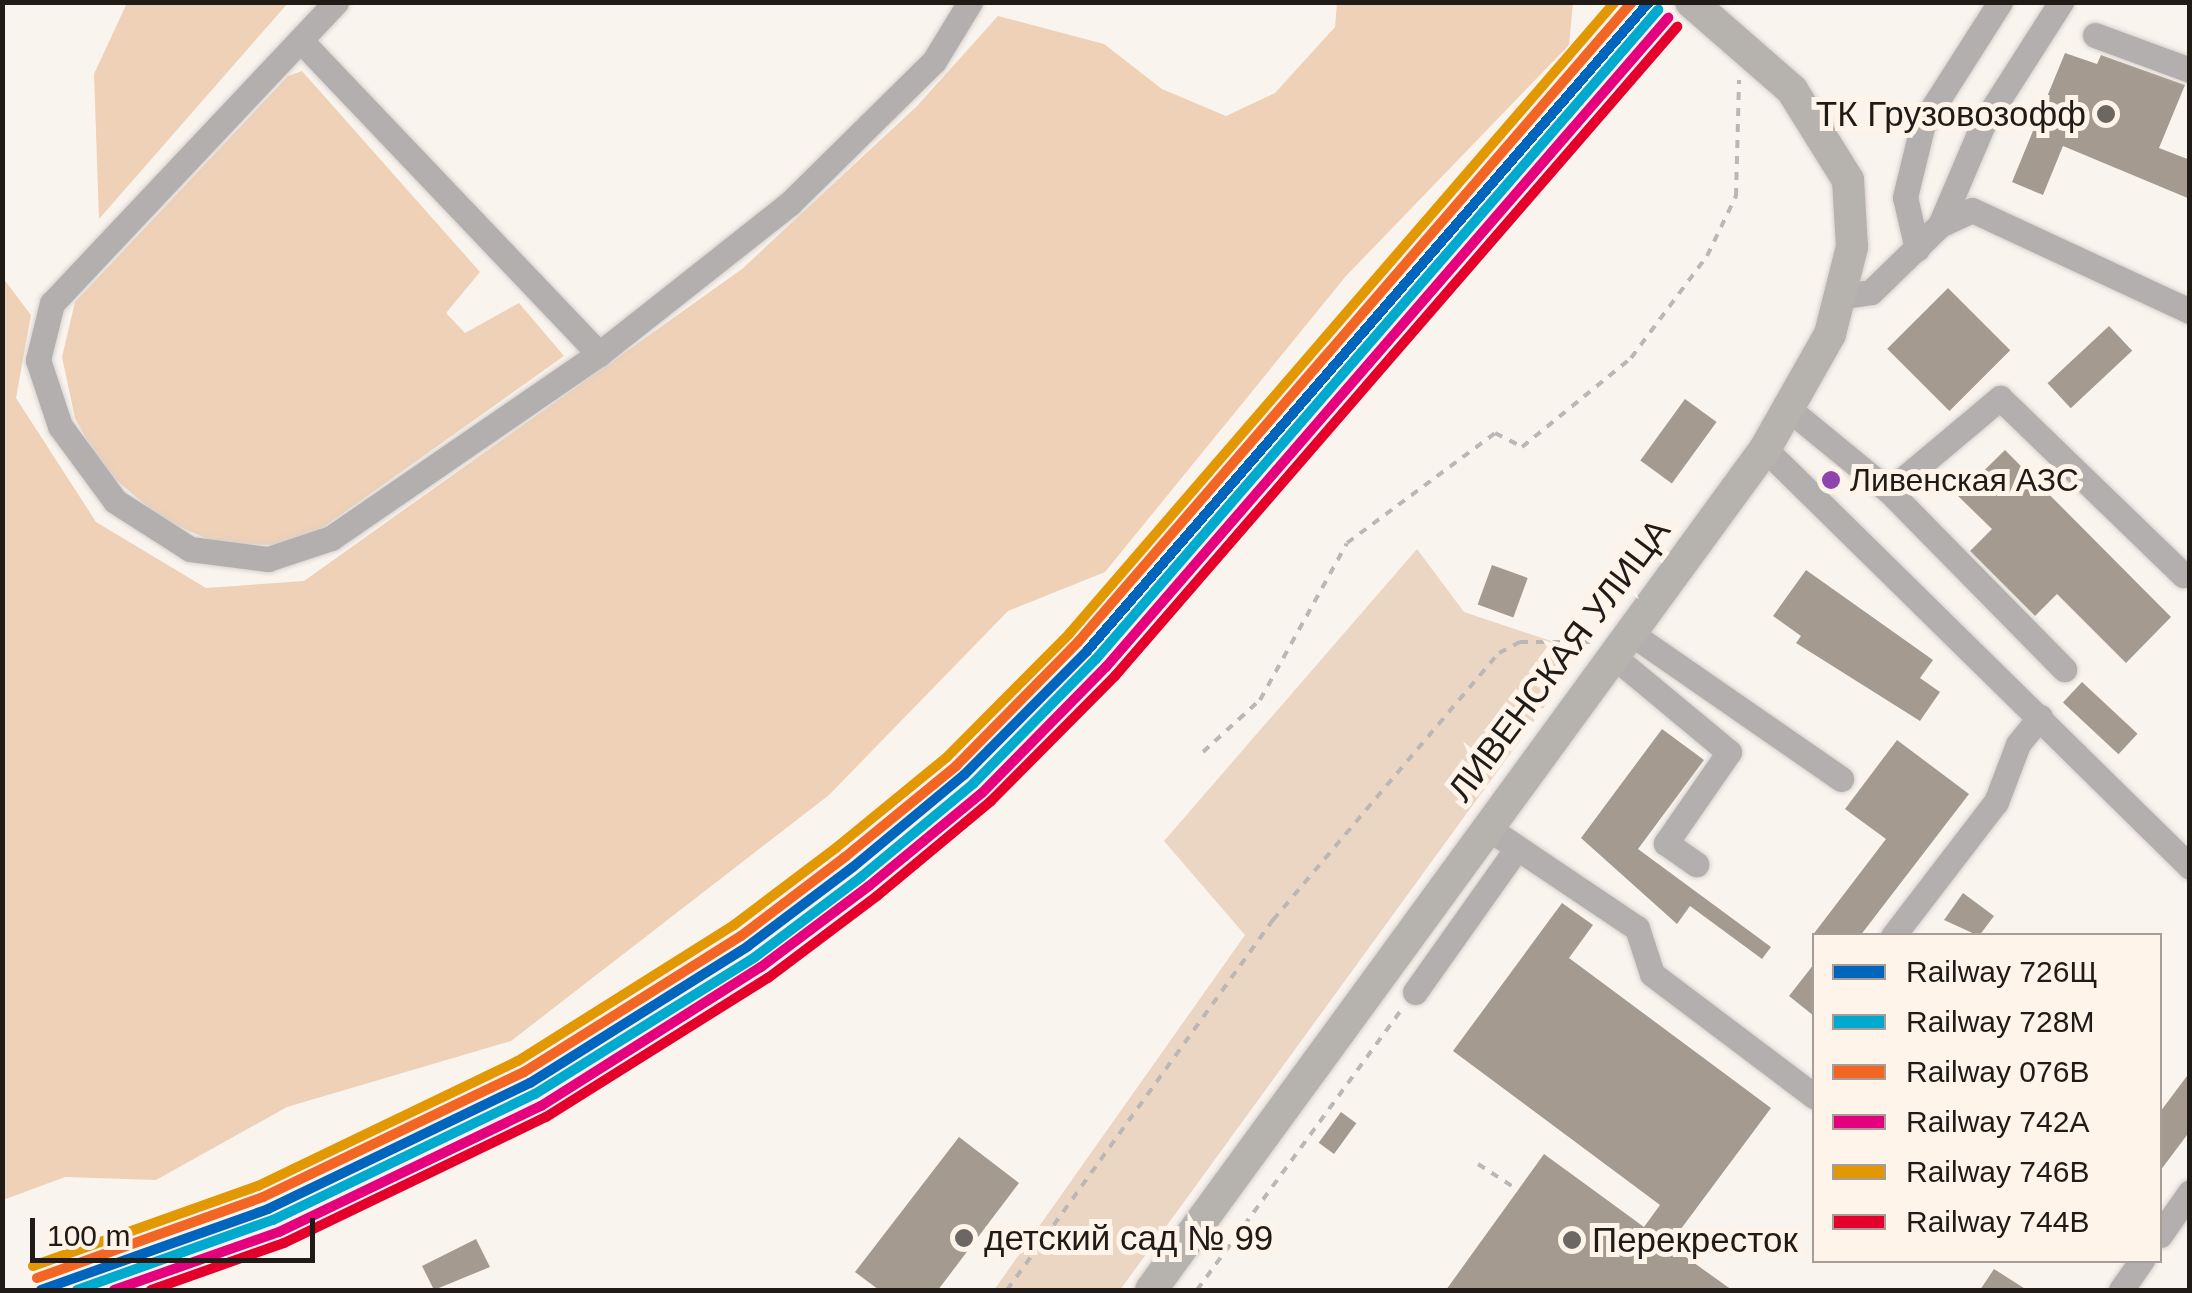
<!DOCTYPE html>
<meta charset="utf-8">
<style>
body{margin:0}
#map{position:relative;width:2192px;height:1293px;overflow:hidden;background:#faf4ef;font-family:Helvetica,sans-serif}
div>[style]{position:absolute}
.green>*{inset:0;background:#ebd6c4}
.forest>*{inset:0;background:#eed1b7}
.building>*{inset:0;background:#a59a90;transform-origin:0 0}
.path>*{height:4px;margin-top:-2px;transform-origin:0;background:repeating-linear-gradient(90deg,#bab7b4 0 8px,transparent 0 16px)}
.roads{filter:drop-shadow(0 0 2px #d6d1cd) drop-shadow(0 0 2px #d6d1cd)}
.minor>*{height:25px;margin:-12.5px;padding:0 12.5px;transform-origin:12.5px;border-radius:12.5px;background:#b2afae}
.major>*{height:32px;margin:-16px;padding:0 16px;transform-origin:16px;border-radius:16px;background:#b6b2ae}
.rail-1>*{height:10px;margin:-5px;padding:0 5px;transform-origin:5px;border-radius:5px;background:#0065bd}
.rail-2>*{height:10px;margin:-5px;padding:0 5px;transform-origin:5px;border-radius:5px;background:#00a9ce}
.rail-3>*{height:10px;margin:-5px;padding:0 5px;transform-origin:5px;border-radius:5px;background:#f26522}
.rail-4>*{height:10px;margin:-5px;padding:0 5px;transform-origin:5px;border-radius:5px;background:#e5007d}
.rail-5>*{height:10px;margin:-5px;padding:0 5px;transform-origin:5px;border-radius:5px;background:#e29802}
.rail-6>*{height:10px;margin:-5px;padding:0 5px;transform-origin:5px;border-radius:5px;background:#e4002b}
.dots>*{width:28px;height:28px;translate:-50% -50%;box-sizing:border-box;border:5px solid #fff4ea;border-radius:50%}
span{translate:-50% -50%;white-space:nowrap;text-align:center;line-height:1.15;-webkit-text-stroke:10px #fff4ea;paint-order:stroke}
.bus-label{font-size:32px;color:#201b17}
.left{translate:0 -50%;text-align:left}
.poi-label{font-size:35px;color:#201b17}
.right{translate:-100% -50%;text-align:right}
.street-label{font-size:35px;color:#201b17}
.frame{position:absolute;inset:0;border:5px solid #201b17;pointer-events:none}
.legend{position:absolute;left:1812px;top:933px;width:350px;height:330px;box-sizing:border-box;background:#fff4ea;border:2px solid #a69d96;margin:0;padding:12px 18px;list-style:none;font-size:30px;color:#201b17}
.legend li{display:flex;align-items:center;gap:20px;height:50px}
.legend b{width:50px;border:2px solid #a69d96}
.scale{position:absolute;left:30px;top:1218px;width:285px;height:45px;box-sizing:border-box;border:5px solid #201b17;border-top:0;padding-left:12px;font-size:30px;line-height:35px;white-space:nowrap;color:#201b17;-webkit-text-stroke:8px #fff4ea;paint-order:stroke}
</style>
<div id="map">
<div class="green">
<i style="clip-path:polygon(1417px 549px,1464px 612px,1572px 648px,1547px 703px,1120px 1290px,994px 1290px,1245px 935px,1164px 841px)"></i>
</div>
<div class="forest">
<i style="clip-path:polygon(127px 3px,288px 3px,99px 219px,94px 74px)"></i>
<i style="clip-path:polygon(1337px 3px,1573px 3px,1569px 45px,1346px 276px,1105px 572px,1008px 611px,829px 795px,511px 1041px,287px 1107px,156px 1180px,65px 1177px,3px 1200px,3px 278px,31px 315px,16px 398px,96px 522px,206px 588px,304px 581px,742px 269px,917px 106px,998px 16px,1104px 44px,1162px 89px,1226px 116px,1275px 93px,1335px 27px)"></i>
<i style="clip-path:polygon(302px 71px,480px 272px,446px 313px,465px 333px,519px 303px,564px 356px,318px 531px,280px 545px,219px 544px,162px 519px,102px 468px,75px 418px,62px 357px,75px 302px,288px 76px)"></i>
</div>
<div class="building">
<i style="clip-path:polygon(2065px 53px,2097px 64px,2101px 55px,2185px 85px,2159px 148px,2190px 160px,2190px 199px,2063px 146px,2043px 195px,2012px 182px)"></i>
<i style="left:1948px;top:288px;width:88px;height:86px;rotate:45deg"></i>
<i style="left:2109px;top:326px;width:34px;height:84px;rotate:47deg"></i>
<i style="left:1685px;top:399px;width:39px;height:76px;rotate:36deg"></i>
<i style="clip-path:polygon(2005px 450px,2171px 617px,2126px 663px,2057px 594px,2035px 616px,1970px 551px,1992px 529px,1958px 496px)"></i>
<i style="left:1492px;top:565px;width:38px;height:42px;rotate:20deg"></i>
<i style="clip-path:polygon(1806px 570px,1933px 660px,1920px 678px,1940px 692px,1920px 721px,1796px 643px,1801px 636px,1773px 616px)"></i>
<i style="left:2082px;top:682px;width:76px;height:28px;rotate:43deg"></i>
<i style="clip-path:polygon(1662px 729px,1704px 760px,1638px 849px,1771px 947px,1762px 959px,1690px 906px,1677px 924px,1581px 838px)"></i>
<i style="clip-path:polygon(1897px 740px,1969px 794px,1860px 936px,1812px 936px,1886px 839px,1845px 809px)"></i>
<i style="clip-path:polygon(1963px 893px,1994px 916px,1979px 936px,1944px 920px)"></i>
<i style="clip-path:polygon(1562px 903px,1593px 925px,1569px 958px,1771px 1108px,1669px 1245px,1732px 1290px,1446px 1290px,1544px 1154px,1644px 1227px,1660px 1205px,1453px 1051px)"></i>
<i style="clip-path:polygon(1814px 964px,1814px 1016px,1789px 996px)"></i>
<i style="clip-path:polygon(2190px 1072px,2190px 1131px,2160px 1171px,2160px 1112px)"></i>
<i style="left:1341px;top:1112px;width:19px;height:38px;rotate:36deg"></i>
<i style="clip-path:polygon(959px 1137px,1019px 1183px,938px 1290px,879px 1290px,855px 1272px)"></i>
<i style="clip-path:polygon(476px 1239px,490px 1267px,434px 1290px,422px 1266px)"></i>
<i style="clip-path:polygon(1994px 1269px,2027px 1290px,1980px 1290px)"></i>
</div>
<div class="path">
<i style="left:1203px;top:752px;width:77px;rotate:-42.4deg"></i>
<i style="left:1260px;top:700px;width:179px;rotate:-61deg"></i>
<i style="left:1347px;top:543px;width:184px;rotate:-36.6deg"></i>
<i style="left:1495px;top:433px;width:30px;rotate:27deg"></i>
<i style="left:1522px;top:447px;width:141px;rotate:-39.2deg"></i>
<i style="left:1631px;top:358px;width:127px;rotate:-53.3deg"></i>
<i style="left:1707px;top:256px;width:67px;rotate:-64.2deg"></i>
<i style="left:1736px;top:196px;width:116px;rotate:-88.5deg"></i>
<i style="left:1478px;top:1164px;width:48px;rotate:33deg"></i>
<i style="left:1007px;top:1290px;width:456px;rotate:-54.3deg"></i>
<i style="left:1273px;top:920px;width:350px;rotate:-49.8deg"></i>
<i style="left:1499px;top:653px;width:24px;rotate:-28deg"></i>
<i style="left:1520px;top:642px;width:71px"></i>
<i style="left:1197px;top:1290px;width:349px;rotate:-53.9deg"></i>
</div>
<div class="roads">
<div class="minor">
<i style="left:336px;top:2px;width:414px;rotate:133.3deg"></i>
<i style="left:52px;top:303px;width:59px;rotate:103.8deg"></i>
<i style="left:38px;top:360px;width:70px;rotate:71.6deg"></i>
<i style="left:60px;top:426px;width:93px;rotate:53.7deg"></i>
<i style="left:115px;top:501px;width:89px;rotate:32.6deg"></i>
<i style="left:190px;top:549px;width:79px;rotate:7.3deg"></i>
<i style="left:268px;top:559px;width:66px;rotate:-18.4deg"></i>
<i style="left:331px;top:538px;width:325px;rotate:-34.5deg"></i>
<i style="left:599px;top:354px;width:243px;rotate:-38.3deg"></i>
<i style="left:790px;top:203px;width:202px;rotate:-44.6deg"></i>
<i style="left:934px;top:61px;width:69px;rotate:-58.6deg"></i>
<i style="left:2095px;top:35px;width:101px;rotate:20.2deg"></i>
<i style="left:302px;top:42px;width:431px;rotate:46.4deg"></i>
<i style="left:1940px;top:225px;width:110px;rotate:-66.9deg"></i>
<i style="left:1983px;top:124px;width:145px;rotate:-57.4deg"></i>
<i style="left:1917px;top:249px;width:53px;rotate:-103deg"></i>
<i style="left:1905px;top:197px;width:76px;rotate:-76.3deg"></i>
<i style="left:1923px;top:123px;width:143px;rotate:-57.5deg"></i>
<i style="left:1843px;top:296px;width:28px;rotate:-8deg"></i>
<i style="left:1871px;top:292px;width:96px;rotate:-44.2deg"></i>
<i style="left:1940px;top:225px;width:35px;rotate:-25deg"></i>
<i style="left:1972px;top:210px;width:240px;rotate:24.9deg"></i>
<i style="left:1790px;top:410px;width:128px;rotate:39.3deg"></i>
<i style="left:1889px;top:491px;width:145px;rotate:-40deg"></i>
<i style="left:2000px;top:398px;width:255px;rotate:44deg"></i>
<i style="left:1765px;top:449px;width:596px;rotate:44.52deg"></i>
<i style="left:1889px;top:491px;width:250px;rotate:45.5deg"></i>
<i style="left:1629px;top:632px;width:258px;rotate:34.7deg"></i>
<i style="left:1612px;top:655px;width:152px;rotate:39.7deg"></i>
<i style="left:1729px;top:752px;width:111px;rotate:124.7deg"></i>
<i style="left:1666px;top:843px;width:37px;rotate:35deg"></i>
<i style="left:1485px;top:826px;width:183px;rotate:33.9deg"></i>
<i style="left:1637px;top:928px;width:48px;rotate:71.9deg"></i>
<i style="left:1652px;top:974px;width:203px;rotate:37deg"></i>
<i style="left:1893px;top:936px;width:169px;rotate:-52.5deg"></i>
<i style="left:1996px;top:802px;width:62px;rotate:-69.2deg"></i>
<i style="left:2018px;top:744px;width:35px;rotate:-51deg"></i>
<i style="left:1415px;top:992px;width:176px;rotate:-54.7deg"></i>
<i style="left:2160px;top:1235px;width:52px;rotate:-55.1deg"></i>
<i style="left:2121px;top:1290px;width:37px;rotate:-55deg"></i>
</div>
<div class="major">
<i style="left:1151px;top:1290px;width:1041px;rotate:-53.87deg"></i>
<i style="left:1765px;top:449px;width:132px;rotate:-60.5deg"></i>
<i style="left:1830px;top:334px;width:90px;rotate:-75.8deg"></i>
<i style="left:1852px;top:247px;width:67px;rotate:-93.4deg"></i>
<i style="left:1848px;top:180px;width:106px;rotate:-121.9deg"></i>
<i style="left:1792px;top:90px;width:134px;rotate:-138.9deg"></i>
</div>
</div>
<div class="rail-1">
<i style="left:41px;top:1290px;width:241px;rotate:-19.6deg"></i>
<i style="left:268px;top:1209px;width:291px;rotate:-25.7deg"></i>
<i style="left:530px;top:1083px;width:257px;rotate:-32.1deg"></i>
<i style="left:748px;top:946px;width:131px;rotate:-37deg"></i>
<i style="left:853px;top:867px;width:144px;rotate:-39.7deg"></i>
<i style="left:964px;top:775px;width:175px;rotate:-45.2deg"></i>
<i style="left:1087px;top:651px;width:859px;rotate:-49.11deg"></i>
</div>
<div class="rail-2">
<i style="left:77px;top:1290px;width:208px;rotate:-19.7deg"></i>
<i style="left:273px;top:1220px;width:291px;rotate:-25.7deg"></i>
<i style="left:535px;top:1094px;width:259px;rotate:-31.9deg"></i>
<i style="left:755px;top:957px;width:133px;rotate:-37deg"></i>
<i style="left:861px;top:877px;width:146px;rotate:-39.7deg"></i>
<i style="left:973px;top:784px;width:175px;rotate:-45.5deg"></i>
<i style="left:1096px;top:659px;width:859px;rotate:-49.11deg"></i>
</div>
<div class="rail-3">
<i style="left:37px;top:1278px;width:240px;rotate:-19.7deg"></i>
<i style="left:263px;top:1197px;width:289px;rotate:-25.6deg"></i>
<i style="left:524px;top:1072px;width:256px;rotate:-32.1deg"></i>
<i style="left:741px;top:936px;width:131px;rotate:-37.2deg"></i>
<i style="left:845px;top:857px;width:144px;rotate:-39.3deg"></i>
<i style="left:956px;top:766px;width:174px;rotate:-45.5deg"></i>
<i style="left:1078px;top:642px;width:846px;rotate:-49.12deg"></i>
</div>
<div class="rail-4">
<i style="left:114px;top:1290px;width:175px;rotate:-19.4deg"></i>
<i style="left:279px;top:1232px;width:291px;rotate:-25.7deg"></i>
<i style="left:541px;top:1106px;width:260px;rotate:-32.3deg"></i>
<i style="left:761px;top:967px;width:135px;rotate:-36.9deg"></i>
<i style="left:869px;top:886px;width:146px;rotate:-39.5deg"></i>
<i style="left:982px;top:793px;width:177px;rotate:-45.5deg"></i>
<i style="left:1106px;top:667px;width:859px;rotate:-49.11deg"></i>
</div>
<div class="rail-5">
<i style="left:33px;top:1266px;width:239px;rotate:-19.6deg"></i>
<i style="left:258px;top:1186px;width:288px;rotate:-25.7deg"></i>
<i style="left:518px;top:1061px;width:255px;rotate:-32.2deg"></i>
<i style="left:734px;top:925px;width:129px;rotate:-37.1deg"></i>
<i style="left:837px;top:847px;width:142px;rotate:-39.3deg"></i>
<i style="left:947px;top:757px;width:173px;rotate:-45.2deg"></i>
<i style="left:1069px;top:634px;width:835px;rotate:-49.18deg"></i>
</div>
<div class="rail-6">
<i style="left:151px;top:1290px;width:141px;rotate:-19.5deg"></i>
<i style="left:284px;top:1243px;width:291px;rotate:-25.7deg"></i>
<i style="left:546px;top:1117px;width:262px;rotate:-32.1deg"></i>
<i style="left:768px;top:978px;width:136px;rotate:-37deg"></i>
<i style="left:877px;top:896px;width:148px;rotate:-39.8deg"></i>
<i style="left:991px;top:801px;width:176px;rotate:-45.2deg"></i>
<i style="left:1115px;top:676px;width:859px;rotate:-49.11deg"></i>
</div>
<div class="dots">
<i style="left:2106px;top:114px;background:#6c6763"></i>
<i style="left:1831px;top:480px;background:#8e44ad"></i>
<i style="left:964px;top:1238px;background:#6c6763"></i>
<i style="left:1572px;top:1240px;background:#6c6763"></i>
</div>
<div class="bus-label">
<span class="left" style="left:1850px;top:480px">Ливенская АЗС</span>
</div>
<div class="poi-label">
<span class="right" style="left:2086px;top:114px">ТК Грузовозофф</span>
<span class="left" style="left:984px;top:1238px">детский сад № 99</span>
<span class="left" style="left:1592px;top:1240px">Перекресток</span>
</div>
<div class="street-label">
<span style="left:1559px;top:660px;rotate:-53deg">ЛИВЕНСКАЯ УЛИЦА</span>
</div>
<div class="frame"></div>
<ul class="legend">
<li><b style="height:12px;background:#0065bd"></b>Railway 726Щ</li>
<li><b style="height:12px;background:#00a9ce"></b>Railway 728М</li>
<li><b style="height:12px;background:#f26522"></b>Railway 076В</li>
<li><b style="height:12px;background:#e5007d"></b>Railway 742А</li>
<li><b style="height:12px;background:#e29802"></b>Railway 746В</li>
<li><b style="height:12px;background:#e4002b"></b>Railway 744В</li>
</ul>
<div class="scale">100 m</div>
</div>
